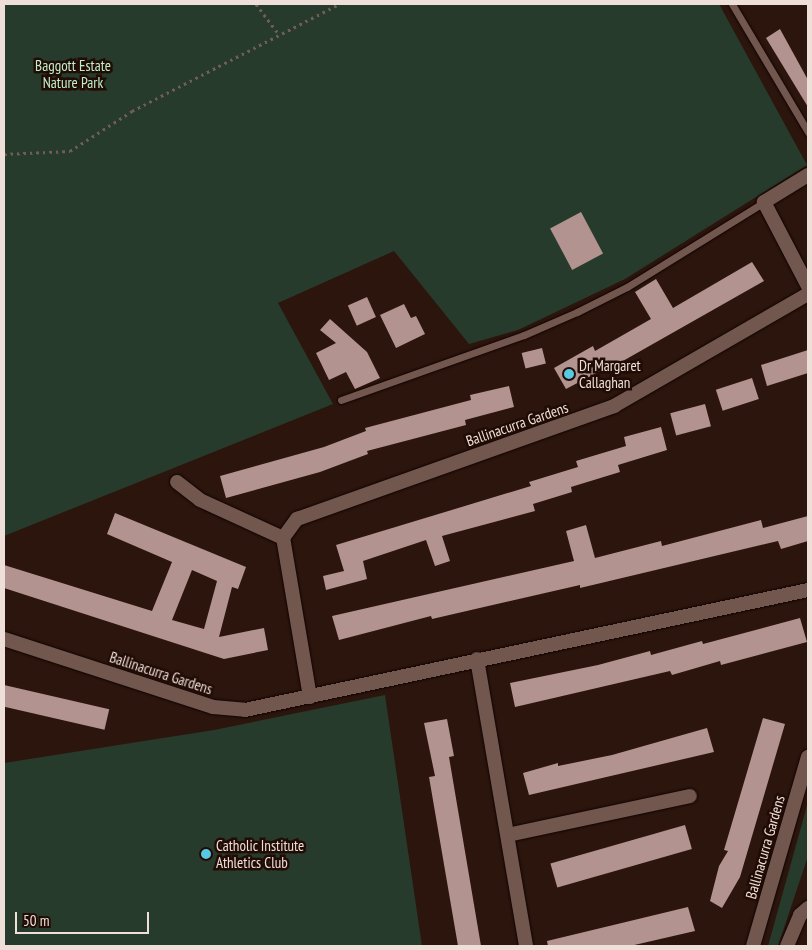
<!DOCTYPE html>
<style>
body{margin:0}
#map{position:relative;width:812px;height:950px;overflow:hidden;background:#2b150d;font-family:"PT Sans Narrow",sans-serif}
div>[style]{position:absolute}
.green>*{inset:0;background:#273b2c}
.building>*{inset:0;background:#b2938f;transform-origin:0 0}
.path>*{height:3px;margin-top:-1.5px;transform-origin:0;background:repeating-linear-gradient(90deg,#715d56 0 2.5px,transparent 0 6.5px)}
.roads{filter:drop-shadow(0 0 1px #120200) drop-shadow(0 0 1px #120200)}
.service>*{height:7px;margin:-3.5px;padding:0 3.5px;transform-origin:3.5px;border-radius:3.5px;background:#71574e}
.minor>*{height:14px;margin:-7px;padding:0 7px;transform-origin:7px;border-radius:7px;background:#71574e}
.dots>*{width:14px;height:14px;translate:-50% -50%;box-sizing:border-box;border:2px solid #210c05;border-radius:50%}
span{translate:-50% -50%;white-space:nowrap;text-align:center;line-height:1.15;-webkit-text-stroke:5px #210c05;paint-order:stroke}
.park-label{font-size:15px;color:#bff0cb}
.poi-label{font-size:15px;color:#efdfd9}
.left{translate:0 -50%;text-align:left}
.street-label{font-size:15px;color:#efdfd9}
.frame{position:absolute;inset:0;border:5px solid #efdfd9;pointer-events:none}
.scale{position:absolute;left:15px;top:912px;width:134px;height:22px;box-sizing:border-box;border:2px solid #efdfd9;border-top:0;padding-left:6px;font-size:15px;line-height:18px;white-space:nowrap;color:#efdfd9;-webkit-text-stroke:4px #210c05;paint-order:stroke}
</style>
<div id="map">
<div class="green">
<i style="clip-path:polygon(4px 4px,719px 4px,807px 165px,625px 279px,518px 330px,469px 344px,394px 251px,278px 303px,333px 404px,4px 536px)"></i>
<i style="clip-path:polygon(385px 695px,422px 946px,4px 946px,4px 763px,214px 730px)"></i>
<i style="clip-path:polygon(808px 802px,808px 856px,778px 946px,768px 946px)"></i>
</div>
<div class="building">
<i style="clip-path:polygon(780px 29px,808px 80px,808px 107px,766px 38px)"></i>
<i style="left:581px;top:212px;width:47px;height:35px;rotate:62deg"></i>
<i style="clip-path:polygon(752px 262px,764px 281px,607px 370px,606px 368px,566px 389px,554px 368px,593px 346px,595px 351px,651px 319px,635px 292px,656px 279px,673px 308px)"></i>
<i style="left:367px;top:297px;width:22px;height:21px;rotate:66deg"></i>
<i style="clip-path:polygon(404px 304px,411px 318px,416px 316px,425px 334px,396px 348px,380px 315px)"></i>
<i style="clip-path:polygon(330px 319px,367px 352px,380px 378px,355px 389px,346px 372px,329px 380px,316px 353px,336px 343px,320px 330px)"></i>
<i style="left:542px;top:348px;width:16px;height:21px;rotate:76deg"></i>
<i style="clip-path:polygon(808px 350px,808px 373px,767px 386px,761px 365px)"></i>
<i style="left:752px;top:378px;width:22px;height:38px;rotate:72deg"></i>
<i style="clip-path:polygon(509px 386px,514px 407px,465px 420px,466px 425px,367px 451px,368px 454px,320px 472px,226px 498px,220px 476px,324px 447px,366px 431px,365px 428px,471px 400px,470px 395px)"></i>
<i style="left:705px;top:404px;width:23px;height:36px;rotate:75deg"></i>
<i style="clip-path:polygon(661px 427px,667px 450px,618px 465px,620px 472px,571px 487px,572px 492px,533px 504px,535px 511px,442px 536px,450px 561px,435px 566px,426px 540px,363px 561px,367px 579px,326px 590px,323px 576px,344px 571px,336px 545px,531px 486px,529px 482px,578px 467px,576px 461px,626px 446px,624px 437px)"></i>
<i style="clip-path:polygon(evenodd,115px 513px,246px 567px,238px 589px,232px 587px,219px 637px,264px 628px,268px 650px,224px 659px,4px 588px,4px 565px,152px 611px,172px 562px,107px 534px,115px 513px,192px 570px,217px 581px,204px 629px,172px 620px,192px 570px)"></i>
<i style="clip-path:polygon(808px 516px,808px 541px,781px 549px,778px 541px,580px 588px,580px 585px,432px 619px,431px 616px,339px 640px,332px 616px,574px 561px,566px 531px,586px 525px,595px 558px,661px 541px,662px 546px,761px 520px,763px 528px)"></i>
<i style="clip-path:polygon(800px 618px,807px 642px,721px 665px,720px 661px,672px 675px,670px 671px,515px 707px,510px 683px,598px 665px,650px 651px,651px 655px,702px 641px,703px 644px)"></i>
<i style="left:4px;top:685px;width:108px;height:21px;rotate:13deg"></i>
<i style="clip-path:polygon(763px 718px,785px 724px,740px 877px,722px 908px,710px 901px,719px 866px,728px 851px,724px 850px)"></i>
<i style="clip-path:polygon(447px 719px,454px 756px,449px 757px,481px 946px,458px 946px,429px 777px,435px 776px,424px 723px)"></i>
<i style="clip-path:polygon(707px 728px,714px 752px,529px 795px,523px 773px,558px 763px,558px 766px,612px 755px)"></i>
<i style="left:685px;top:825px;width:25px;height:140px;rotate:74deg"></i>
<i style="clip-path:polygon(688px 907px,695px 931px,630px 946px,548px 946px,547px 941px)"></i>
</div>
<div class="path">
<i style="left:256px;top:4px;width:39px;rotate:53deg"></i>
<i style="left:4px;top:154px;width:66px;rotate:-2.6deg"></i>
<i style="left:70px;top:151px;width:74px;rotate:-32.8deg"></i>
<i style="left:132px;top:111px;width:233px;rotate:-27.3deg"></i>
</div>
<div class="roads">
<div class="service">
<i style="left:732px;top:4px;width:149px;rotate:59.3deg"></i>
<i style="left:341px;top:400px;width:194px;rotate:-19.6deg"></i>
<i style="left:524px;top:335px;width:58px;rotate:-23.5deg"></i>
<i style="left:577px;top:312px;width:56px;rotate:-26.6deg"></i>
<i style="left:627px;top:287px;width:161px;rotate:-31.8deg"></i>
</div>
<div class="minor">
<i style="left:808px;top:175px;width:52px;rotate:148.5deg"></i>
<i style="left:764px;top:202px;width:95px;rotate:62.4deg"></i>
<i style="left:177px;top:482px;width:29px;rotate:38deg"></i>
<i style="left:200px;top:500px;width:91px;rotate:24.6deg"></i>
<i style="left:4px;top:639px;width:220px;rotate:18deg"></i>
<i style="left:213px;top:707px;width:32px;rotate:5deg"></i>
<i style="left:245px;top:710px;width:576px;rotate:-12.03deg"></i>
<i style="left:477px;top:659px;width:291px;rotate:80.3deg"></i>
<i style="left:310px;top:697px;width:161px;rotate:-99.6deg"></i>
<i style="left:283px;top:538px;width:24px;rotate:-54deg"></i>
<i style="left:297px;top:519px;width:337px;rotate:-19.6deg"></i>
<i style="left:614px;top:406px;width:224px;rotate:-30deg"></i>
<i style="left:508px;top:835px;width:186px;rotate:-12.1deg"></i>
<i style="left:753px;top:946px;width:197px;rotate:-73.8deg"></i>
<i style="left:787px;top:946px;width:34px;rotate:-67deg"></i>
<i style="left:800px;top:915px;width:11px;rotate:-41deg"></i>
</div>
</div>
<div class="dots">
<i style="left:569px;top:374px;background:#58c9e3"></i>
<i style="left:206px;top:854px;background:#58c9e3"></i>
</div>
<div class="park-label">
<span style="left:73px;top:74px">Baggott Estate<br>Nature Park</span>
</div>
<div class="poi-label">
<span class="left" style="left:579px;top:374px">Dr Margaret<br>Callaghan</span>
<span class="left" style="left:216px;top:854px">Catholic Institute<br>Athletics Club</span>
</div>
<div class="street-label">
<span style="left:517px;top:424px;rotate:-19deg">Ballinacurra Gardens</span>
<span style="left:161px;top:673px;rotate:18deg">Ballinacurra Gardens</span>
<span style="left:765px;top:847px;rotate:-74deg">Ballinacurra Gardens</span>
</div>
<div class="frame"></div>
<div class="scale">50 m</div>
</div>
